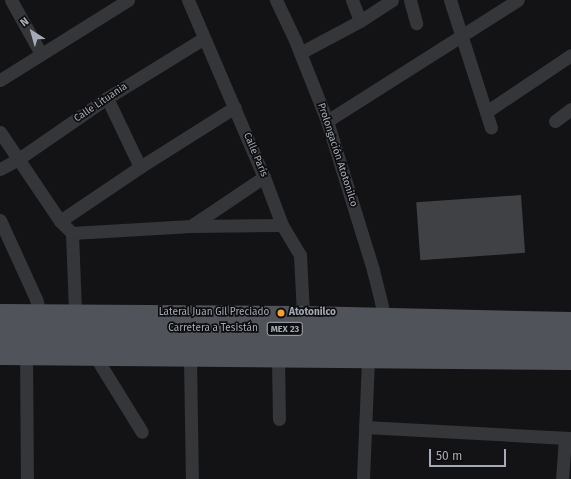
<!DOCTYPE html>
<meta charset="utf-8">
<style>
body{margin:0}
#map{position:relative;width:571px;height:479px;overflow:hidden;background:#131315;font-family:"Fira Sans",sans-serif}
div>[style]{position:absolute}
.building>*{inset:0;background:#3f4145;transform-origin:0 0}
.minor>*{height:13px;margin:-6.5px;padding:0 6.5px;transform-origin:6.5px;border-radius:6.5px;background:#34363a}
.major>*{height:17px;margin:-8.5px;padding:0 8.5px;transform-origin:8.5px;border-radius:8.5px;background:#505359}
.dots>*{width:11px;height:11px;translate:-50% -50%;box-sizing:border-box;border:2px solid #0e0e10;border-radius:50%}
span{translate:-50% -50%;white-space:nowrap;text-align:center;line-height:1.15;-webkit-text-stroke:3.5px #0e0e10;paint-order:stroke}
.shield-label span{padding:1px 3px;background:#0e0e10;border:1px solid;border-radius:3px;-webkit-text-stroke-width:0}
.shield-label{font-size:9px;color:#a5abb6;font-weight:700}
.street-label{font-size:10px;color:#a5abb6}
.poi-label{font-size:10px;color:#a5abb6;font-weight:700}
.left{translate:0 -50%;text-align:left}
.north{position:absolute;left:12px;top:12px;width:40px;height:40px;-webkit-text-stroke:3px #0e0e10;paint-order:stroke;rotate:323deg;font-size:11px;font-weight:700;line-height:16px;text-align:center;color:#a5abb6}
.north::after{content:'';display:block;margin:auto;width:14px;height:18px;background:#a5abb6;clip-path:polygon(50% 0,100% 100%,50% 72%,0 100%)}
.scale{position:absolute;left:429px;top:449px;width:77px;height:18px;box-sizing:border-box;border:2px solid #a5abb6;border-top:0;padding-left:5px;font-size:12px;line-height:14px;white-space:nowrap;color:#a5abb6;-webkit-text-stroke:3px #0e0e10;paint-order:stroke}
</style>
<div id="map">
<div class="building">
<i style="left:521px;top:195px;width:58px;height:105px;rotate:86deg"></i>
</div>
<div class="minor">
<i style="left:11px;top:0;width:62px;rotate:60.9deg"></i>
<i style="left:188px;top:0;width:193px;rotate:66.8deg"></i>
<i style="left:264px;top:177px;width:51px;rotate:69.4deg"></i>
<i style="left:282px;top:225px;width:35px;rotate:59deg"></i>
<i style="left:300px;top:255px;width:59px;rotate:87.1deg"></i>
<i style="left:276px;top:0;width:44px;rotate:64.6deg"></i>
<i style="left:295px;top:40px;width:87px;rotate:68.4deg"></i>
<i style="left:327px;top:121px;width:156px;rotate:72.8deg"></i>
<i style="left:373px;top:270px;width:38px;rotate:76deg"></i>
<i style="left:382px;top:307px;width:8px;rotate:83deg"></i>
<i style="left:352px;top:0;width:22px;rotate:69deg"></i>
<i style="left:410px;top:0;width:24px;rotate:75deg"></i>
<i style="left:450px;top:0;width:134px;rotate:72.2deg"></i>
<i style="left:300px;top:53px;width:68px;rotate:-28.1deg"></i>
<i style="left:360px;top:21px;width:38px;rotate:-33deg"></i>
<i style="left:0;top:80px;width:151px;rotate:-32deg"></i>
<i style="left:107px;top:98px;width:76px;rotate:64.4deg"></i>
<i style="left:486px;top:112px;width:102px;rotate:-33.8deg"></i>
<i style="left:327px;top:121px;width:226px;rotate:-32.4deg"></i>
<i style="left:555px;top:121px;width:20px;rotate:-37deg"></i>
<i style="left:0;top:132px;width:107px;rotate:56deg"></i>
<i style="left:60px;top:221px;width:17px;rotate:45deg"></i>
<i style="left:72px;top:233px;width:79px;rotate:87.8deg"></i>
<i style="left:0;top:169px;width:19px;rotate:-28deg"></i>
<i style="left:17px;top:160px;width:109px;rotate:-34.6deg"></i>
<i style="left:107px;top:98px;width:114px;rotate:-31.7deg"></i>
<i style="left:0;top:220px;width:87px;rotate:65.5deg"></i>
<i style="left:36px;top:299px;width:14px;rotate:73deg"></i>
<i style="left:60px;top:221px;width:97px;rotate:-34deg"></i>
<i style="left:140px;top:167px;width:112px;rotate:-32.3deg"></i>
<i style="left:191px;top:226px;width:88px;rotate:-33.9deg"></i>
<i style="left:72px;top:233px;width:119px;rotate:-3.4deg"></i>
<i style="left:191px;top:226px;width:91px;rotate:-0.6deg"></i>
<i style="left:26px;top:347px;width:132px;rotate:89.6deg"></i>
<i style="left:95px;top:356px;width:89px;rotate:58.3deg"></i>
<i style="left:190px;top:358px;width:121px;rotate:89.1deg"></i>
<i style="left:278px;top:358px;width:61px;rotate:89.1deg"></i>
<i style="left:365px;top:427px;width:206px;rotate:3.1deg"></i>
<i style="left:363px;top:479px;width:120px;rotate:-87.6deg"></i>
<i style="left:562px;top:479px;width:41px;rotate:-85.8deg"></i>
</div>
<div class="major">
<i style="left:0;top:312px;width:303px;rotate:0.4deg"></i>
<i style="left:303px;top:314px;width:268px;rotate:1.3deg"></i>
<i style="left:0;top:326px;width:571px;rotate:0.6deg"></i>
<i style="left:0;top:341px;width:571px;rotate:0.6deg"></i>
<i style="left:0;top:356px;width:571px;rotate:0.5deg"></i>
</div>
<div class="dots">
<i style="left:281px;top:313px;background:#f3a22d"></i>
</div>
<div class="shield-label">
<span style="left:285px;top:329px">MEX 23</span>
</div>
<div class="street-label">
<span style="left:101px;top:103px;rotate:-34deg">Calle Lituania</span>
<span style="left:255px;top:155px;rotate:67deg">Calle París</span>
<span style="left:337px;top:155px;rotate:72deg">Prolongación Atotonilco</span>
<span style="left:214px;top:313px">Lateral Juan Gil Preciado</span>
<span style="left:213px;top:329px">Carretera a Tesistán</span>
</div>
<div class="poi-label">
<span class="left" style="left:289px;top:313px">Atotonilco</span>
</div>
<div class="north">N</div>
<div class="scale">50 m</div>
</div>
